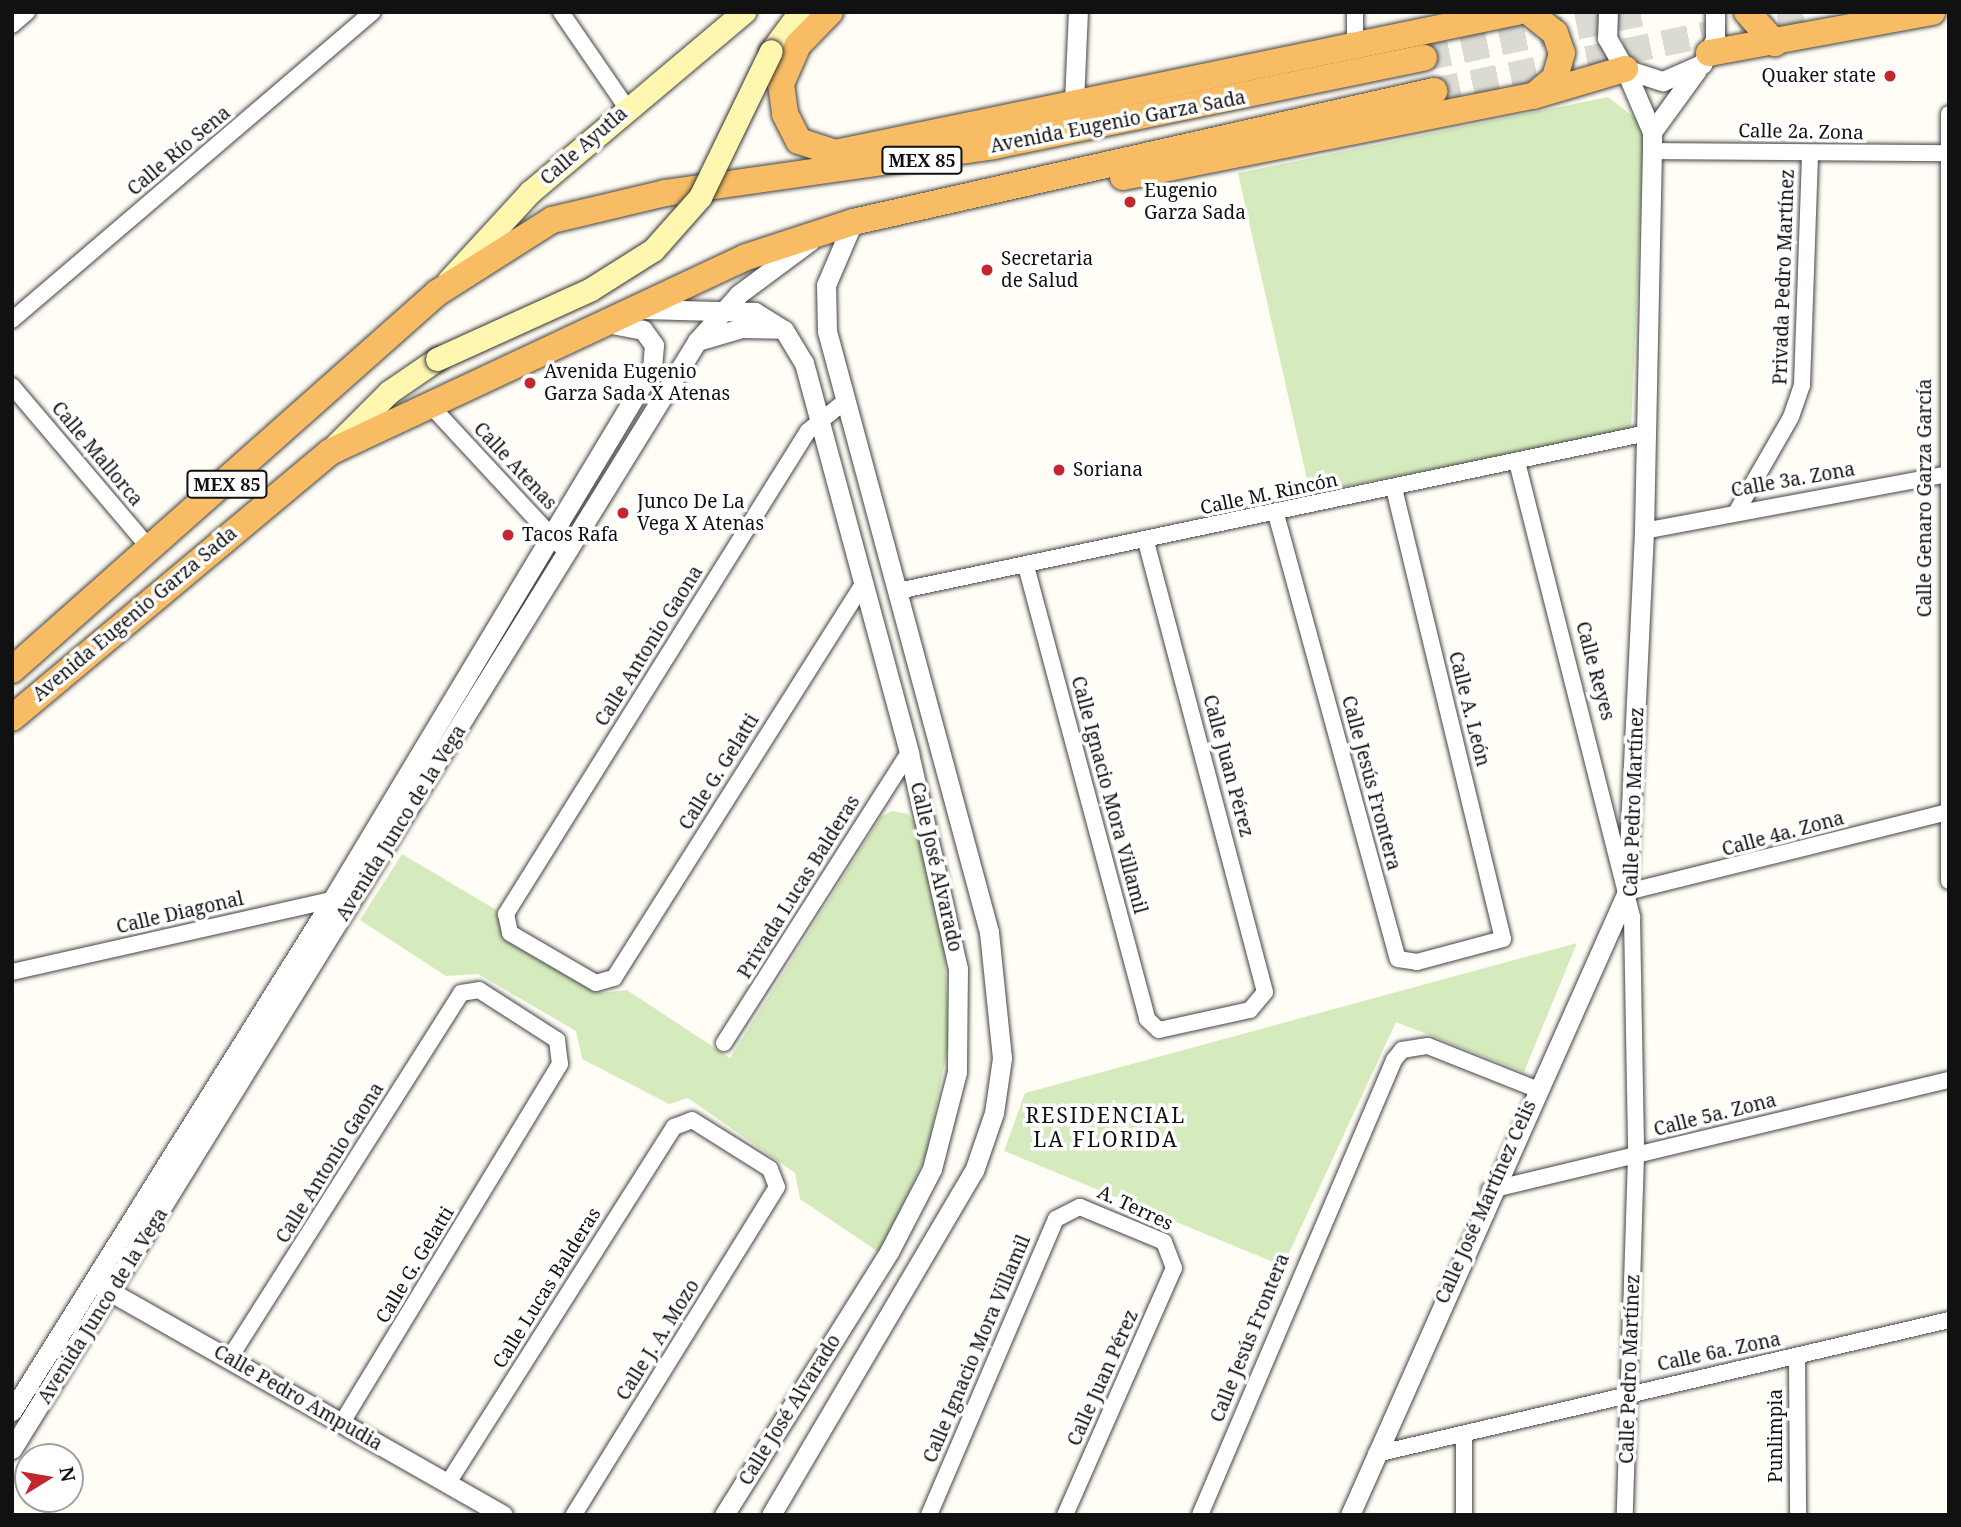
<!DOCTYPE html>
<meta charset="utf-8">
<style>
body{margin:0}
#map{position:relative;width:1961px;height:1527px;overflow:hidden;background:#fffdf5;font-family:"Noto Serif",serif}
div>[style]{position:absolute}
.green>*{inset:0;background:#d5ebbd}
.trunk-tunnel>*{height:26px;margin-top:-13px;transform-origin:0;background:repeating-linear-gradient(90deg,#dbdad3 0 26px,transparent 0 39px)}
.roads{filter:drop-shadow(0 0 2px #444) drop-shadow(0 0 2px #444)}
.minor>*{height:16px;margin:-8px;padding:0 8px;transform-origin:8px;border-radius:8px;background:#fff}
.tertiary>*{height:19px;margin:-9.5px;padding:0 9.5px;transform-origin:9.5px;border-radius:9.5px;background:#fff}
.secondary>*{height:23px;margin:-11.5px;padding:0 11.5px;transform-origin:11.5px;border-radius:11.5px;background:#fff6b0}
.trunk>*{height:26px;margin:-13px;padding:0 13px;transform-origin:13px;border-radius:13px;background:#f7bc64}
.bridges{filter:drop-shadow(0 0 2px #333) drop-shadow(0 0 2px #333)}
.secondary-bridge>*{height:23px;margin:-11.5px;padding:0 11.5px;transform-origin:11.5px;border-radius:11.5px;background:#fff6b0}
.dots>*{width:19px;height:19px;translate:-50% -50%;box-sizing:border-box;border:4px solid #fff;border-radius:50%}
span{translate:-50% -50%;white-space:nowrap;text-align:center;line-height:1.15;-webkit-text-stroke:7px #fff;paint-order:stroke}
.shield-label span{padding:2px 5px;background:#fff;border:2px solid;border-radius:5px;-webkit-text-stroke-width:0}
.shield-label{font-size:18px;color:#111;font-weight:700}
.poi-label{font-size:19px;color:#111}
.right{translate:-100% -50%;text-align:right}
.left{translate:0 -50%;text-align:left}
.street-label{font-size:19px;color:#111}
.neighbourhood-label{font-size:21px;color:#111;letter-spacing:2px}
.frame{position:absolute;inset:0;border:14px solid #111;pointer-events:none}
.north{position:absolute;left:14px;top:1443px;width:70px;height:70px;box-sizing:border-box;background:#fff;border:2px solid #a0a0a0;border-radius:50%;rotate:79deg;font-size:19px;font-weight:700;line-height:28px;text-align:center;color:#111}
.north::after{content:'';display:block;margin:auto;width:24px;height:32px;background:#c4262e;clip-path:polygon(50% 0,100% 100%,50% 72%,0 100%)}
</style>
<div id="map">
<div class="green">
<i style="clip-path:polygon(1608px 97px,1644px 125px,1631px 431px,1310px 493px,1238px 173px)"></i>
<i style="clip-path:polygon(892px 811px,908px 814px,920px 832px,944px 937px,949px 1041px,927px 1153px,880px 1253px,800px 1199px,795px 1173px,688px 1098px,669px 1104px,582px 1059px,576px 1031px,478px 974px,446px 976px,360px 920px,402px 854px,498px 911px,502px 930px,602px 993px,627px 990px,730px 1058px,881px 817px)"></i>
<i style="clip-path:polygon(1577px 943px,1524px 1072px,1396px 1022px,1283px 1266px,1004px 1151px,1025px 1093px)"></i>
</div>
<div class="trunk-tunnel">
<i style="left:1424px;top:58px;width:230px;rotate:-11.6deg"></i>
<i style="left:1434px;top:91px;width:390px;rotate:-11.7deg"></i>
</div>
<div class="roads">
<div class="minor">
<i style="left:561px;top:12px;width:116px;rotate:55.5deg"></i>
<i style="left:1355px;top:12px;width:31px;rotate:90deg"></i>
<i style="left:12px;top:25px;width:20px;rotate:-41deg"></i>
<i style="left:1949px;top:114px;width:767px;rotate:90deg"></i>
<i style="left:1652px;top:151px;width:297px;rotate:0.4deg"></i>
<i style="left:12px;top:320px;width:474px;rotate:-40.5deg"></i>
<i style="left:12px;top:386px;width:215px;rotate:49.7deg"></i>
<i style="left:844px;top:402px;width:46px;rotate:141.1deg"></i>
<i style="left:808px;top:431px;width:570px;rotate:122.02deg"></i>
<i style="left:506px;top:914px;width:19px;rotate:78deg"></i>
<i style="left:510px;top:933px;width:99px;rotate:30.2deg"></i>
<i style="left:596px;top:983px;width:19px;rotate:-16deg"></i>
<i style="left:614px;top:978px;width:467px;rotate:-57.7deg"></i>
<i style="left:432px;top:407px;width:199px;rotate:47.2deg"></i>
<i style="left:1517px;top:462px;width:469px;rotate:75.8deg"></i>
<i style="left:1632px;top:917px;width:239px;rotate:89deg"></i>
<i style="left:1636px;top:1156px;width:359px;rotate:91.8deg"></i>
<i style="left:1737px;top:511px;width:108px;rotate:-60.1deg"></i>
<i style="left:1791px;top:417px;width:34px;rotate:-71deg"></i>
<i style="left:1802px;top:385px;width:231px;rotate:-88deg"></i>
<i style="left:1276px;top:514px;width:461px;rotate:74.7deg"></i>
<i style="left:1398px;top:959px;width:19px;rotate:9deg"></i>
<i style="left:1417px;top:962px;width:89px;rotate:-15deg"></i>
<i style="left:1503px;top:939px;width:463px;rotate:-103.6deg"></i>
<i style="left:1644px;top:531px;width:310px;rotate:-10.6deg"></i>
<i style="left:1026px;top:566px;width:469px;rotate:75deg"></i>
<i style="left:1147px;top:1019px;width:16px;rotate:43deg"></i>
<i style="left:1159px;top:1030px;width:93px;rotate:-12.4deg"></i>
<i style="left:1250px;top:1010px;width:23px;rotate:-50deg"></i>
<i style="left:1265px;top:992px;width:466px;rotate:-104.8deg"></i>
<i style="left:898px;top:591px;width:765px;rotate:-11.91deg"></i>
<i style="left:1627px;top:892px;width:332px;rotate:-14deg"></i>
<i style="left:12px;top:972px;width:336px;rotate:-12.7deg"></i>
<i style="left:724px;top:1043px;width:344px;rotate:-57.5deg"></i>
<i style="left:1490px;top:1190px;width:472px;rotate:-13.5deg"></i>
<i style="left:1797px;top:1357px;width:158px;rotate:89.6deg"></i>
<i style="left:229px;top:1359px;width:433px;rotate:-57.6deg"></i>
<i style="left:461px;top:993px;width:18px;rotate:-9deg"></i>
<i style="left:479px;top:990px;width:93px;rotate:32.7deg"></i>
<i style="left:557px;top:1040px;width:24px;rotate:83deg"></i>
<i style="left:560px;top:1064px;width:420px;rotate:121.3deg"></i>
<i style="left:1376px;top:1454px;width:588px;rotate:-13.16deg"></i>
<i style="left:448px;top:1483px;width:422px;rotate:-57.6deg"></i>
<i style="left:674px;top:1127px;width:19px;rotate:-21deg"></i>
<i style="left:692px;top:1120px;width:92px;rotate:32.1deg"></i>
<i style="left:770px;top:1169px;width:19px;rotate:69deg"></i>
<i style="left:777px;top:1187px;width:386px;rotate:121.8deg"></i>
<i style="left:929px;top:1515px;width:322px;rotate:-66.8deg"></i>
<i style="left:1056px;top:1219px;width:27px;rotate:-27deg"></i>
<i style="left:1080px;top:1207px;width:91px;rotate:22.6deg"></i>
<i style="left:1164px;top:1242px;width:28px;rotate:69deg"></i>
<i style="left:1174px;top:1268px;width:270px;rotate:113.8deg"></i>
<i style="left:1200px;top:1515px;width:495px;rotate:-66.9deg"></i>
<i style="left:1394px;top:1060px;width:13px;rotate:-51deg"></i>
<i style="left:1402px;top:1050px;width:26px;rotate:-9deg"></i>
<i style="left:1428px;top:1046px;width:116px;rotate:21.7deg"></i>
<i style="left:1464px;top:1515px;width:80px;rotate:-90deg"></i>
</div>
<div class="tertiary">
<i style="left:1608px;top:12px;width:26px;rotate:92deg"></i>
<i style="left:1607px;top:38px;width:36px;rotate:60deg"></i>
<i style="left:1625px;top:69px;width:40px;rotate:18deg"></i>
<i style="left:1663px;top:81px;width:43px;rotate:-23.6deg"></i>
<i style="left:1702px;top:64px;width:27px;rotate:-62deg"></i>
<i style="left:1715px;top:40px;width:28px;rotate:-90deg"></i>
<i style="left:1074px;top:102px;width:90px;rotate:-87.5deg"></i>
<i style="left:1652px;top:132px;width:77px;rotate:-54deg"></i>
<i style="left:642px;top:309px;width:113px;rotate:1.5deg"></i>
<i style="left:755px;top:312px;width:34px;rotate:32deg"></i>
<i style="left:784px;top:330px;width:39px;rotate:59deg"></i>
<i style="left:804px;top:363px;width:404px;rotate:74.9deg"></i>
<i style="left:909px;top:753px;width:221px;rotate:77.2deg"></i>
<i style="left:958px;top:969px;width:103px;rotate:90.6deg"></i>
<i style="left:957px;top:1072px;width:100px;rotate:104.5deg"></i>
<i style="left:932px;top:1169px;width:93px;rotate:117.4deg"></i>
<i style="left:889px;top:1252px;width:310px;rotate:122.1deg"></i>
<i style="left:697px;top:341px;width:47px;rotate:-16.1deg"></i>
<i style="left:742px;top:328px;width:39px;rotate:1deg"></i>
<i style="left:102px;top:1287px;width:461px;rotate:29.6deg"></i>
<i style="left:12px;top:1411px;width:603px;rotate:-57.94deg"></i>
<i style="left:332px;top:900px;width:621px;rotate:-58.97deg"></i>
<i style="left:652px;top:368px;width:23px;rotate:-85deg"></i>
<i style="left:654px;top:345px;width:19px;rotate:-126deg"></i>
<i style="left:643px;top:330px;width:36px;rotate:-169deg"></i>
<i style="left:12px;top:1449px;width:1303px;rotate:-58.27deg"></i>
<i style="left:697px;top:341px;width:63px;rotate:-48.2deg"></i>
<i style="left:739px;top:294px;width:89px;rotate:-36.7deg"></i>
<i style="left:771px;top:1515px;width:399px;rotate:-59.5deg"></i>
<i style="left:974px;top:1171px;width:61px;rotate:-71deg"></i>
<i style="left:994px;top:1113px;width:56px;rotate:-81.7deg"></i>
<i style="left:1002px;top:1058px;width:127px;rotate:-95.9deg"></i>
<i style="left:989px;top:932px;width:622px;rotate:-105.09deg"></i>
<i style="left:827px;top:331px;width:46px;rotate:-91.2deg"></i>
<i style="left:826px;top:285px;width:69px;rotate:-66.8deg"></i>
<i style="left:1350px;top:1515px;width:682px;rotate:-66.03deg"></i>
<i style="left:1627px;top:892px;width:361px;rotate:-87.3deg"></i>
<i style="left:1644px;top:531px;width:380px;rotate:-88.8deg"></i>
<i style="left:1652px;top:151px;width:19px;rotate:-90deg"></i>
<i style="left:1652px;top:132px;width:69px;rotate:-113.2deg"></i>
</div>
<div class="secondary">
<i style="left:771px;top:51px;width:49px;rotate:-53.4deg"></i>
<i style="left:449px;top:280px;width:120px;rotate:-47.4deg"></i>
<i style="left:530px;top:192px;width:280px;rotate:-40.1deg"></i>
<i style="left:334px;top:447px;width:78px;rotate:-45deg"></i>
<i style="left:389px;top:392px;width:58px;rotate:-34.5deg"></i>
</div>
<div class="trunk">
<i style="left:830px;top:12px;width:46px;rotate:134.1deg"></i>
<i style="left:798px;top:45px;width:43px;rotate:113.6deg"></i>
<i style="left:781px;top:84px;width:30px;rotate:82deg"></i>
<i style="left:785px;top:114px;width:30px;rotate:63deg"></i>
<i style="left:799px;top:141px;width:38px;rotate:18deg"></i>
<i style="left:835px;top:153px;width:696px;rotate:-11.68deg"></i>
<i style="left:1529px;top:12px;width:33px;rotate:39deg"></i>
<i style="left:1555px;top:33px;width:21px;rotate:71deg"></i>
<i style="left:1562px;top:53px;width:26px;rotate:106deg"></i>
<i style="left:1555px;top:78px;width:26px;rotate:140deg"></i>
<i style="left:1747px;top:12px;width:42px;rotate:47.9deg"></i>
<i style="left:1709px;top:53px;width:227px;rotate:-10.4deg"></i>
<i style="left:1123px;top:177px;width:418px;rotate:-11.2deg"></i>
<i style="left:1533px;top:96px;width:96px;rotate:-16.4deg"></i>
<i style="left:12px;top:670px;width:568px;rotate:-41.57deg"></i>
<i style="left:437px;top:293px;width:136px;rotate:-32.4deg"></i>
<i style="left:552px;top:220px;width:116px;rotate:-13.4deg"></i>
<i style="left:665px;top:193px;width:332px;rotate:-8.1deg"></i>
<i style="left:994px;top:146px;width:439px;rotate:-11.6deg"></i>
<i style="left:12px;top:718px;width:415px;rotate:-39.9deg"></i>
<i style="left:330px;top:452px;width:459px;rotate:-25.1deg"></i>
<i style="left:746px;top:257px;width:113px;rotate:-18.1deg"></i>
<i style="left:853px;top:222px;width:596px;rotate:-12.71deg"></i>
</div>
</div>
<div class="bridges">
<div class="secondary-bridge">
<i style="left:437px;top:359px;width:169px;rotate:-24.4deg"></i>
<i style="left:591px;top:289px;width:73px;rotate:-32.2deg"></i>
<i style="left:653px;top:250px;width:71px;rotate:-48.4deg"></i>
<i style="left:700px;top:197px;width:162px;rotate:-64.1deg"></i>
</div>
</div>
<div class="dots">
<i style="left:1890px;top:76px;background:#c4262e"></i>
<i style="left:1130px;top:202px;background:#c4262e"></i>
<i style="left:987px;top:270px;background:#c4262e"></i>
<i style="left:530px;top:383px;background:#c4262e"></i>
<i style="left:1059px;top:470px;background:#c4262e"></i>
<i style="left:623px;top:513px;background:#c4262e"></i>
<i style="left:508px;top:535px;background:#c4262e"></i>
</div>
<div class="shield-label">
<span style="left:922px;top:160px">MEX 85</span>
<span style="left:227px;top:484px">MEX 85</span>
</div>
<div class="poi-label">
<span class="right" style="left:1876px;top:76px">Quaker state</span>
<span class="left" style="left:1144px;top:202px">Eugenio<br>Garza Sada</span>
<span class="left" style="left:1001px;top:270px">Secretaria<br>de Salud</span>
<span class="left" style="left:544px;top:383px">Avenida Eugenio<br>Garza Sada X Atenas</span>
<span class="left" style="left:1073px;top:470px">Soriana</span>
<span class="left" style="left:637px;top:513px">Junco De La<br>Vega X Atenas</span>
<span class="left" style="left:522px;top:535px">Tacos Rafa</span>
</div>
<div class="street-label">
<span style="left:1118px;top:122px;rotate:-11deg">Avenida Eugenio Garza Sada</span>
<span style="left:1801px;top:132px;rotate:1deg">Calle 2a. Zona</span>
<span style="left:584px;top:146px;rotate:-41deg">Calle Ayutla</span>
<span style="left:179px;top:151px;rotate:-40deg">Calle Río Sena</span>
<span style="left:1784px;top:277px;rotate:-88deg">Privada Pedro Martínez</span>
<span style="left:97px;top:454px;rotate:50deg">Calle Mallorca</span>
<span style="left:515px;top:466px;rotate:47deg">Calle Atenas</span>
<span style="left:1793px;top:480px;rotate:-10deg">Calle 3a. Zona</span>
<span style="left:1269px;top:494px;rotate:-12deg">Calle M. Rincón</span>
<span style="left:1925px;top:498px;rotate:-90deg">Calle Genaro Garza García</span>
<span style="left:135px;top:614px;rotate:-40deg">Avenida Eugenio Garza Sada</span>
<span style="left:649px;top:646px;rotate:-58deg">Calle Antonio Gaona</span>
<span style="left:1595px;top:671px;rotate:75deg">Calle Reyes</span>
<span style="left:1469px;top:709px;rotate:76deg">Calle A. León</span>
<span style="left:1228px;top:766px;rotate:75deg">Calle Juan Pérez</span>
<span style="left:719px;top:772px;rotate:-58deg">Calle G. Gelatti</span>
<span style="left:1371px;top:783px;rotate:75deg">Calle Jesús Frontera</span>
<span style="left:1109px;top:795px;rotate:75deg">Calle Ignacio Mora Villamil</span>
<span style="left:1634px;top:802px;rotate:-88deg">Calle Pedro Martínez</span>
<span style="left:401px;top:823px;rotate:-58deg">Avenida Junco de la Vega</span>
<span style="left:1783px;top:834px;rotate:-15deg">Calle 4a. Zona</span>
<span style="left:936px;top:867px;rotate:77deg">Calle José Alvarado</span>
<span style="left:799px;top:887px;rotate:-58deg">Privada Lucas Balderas</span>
<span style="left:180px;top:913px;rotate:-13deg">Calle Diagonal</span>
<span style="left:1715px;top:1115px;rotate:-14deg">Calle 5a. Zona</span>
<span style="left:330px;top:1163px;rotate:-58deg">Calle Antonio Gaona</span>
<span style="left:1486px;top:1202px;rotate:-66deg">Calle José Martínez Celis</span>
<span style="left:1135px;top:1208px;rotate:25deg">A. Terres</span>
<span style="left:415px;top:1265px;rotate:-59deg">Calle G. Gelatti</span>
<span style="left:547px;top:1288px;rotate:-58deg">Calle Lucas Balderas</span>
<span style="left:103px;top:1306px;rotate:-58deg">Avenida Junco de la Vega</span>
<span style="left:1250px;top:1338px;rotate:-68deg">Calle Jesús Frontera</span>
<span style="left:658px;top:1340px;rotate:-58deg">Calle J. A. Mozo</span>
<span style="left:977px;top:1349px;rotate:-67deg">Calle Ignacio Mora Villamil</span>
<span style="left:1719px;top:1352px;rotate:-12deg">Calle 6a. Zona</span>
<span style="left:1630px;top:1369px;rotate:-88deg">Calle Pedro Martínez</span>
<span style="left:1103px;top:1378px;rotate:-66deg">Calle Juan Pérez</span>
<span style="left:298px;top:1398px;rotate:30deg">Calle Pedro Ampudia</span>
<span style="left:790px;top:1410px;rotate:-58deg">Calle José Alvarado</span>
<span style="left:1776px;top:1436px;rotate:-90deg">Punlimpia</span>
</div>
<div class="neighbourhood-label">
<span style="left:1106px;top:1127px">RESIDENCIAL<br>LA FLORIDA</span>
</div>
<div class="frame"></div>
<div class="north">N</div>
</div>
